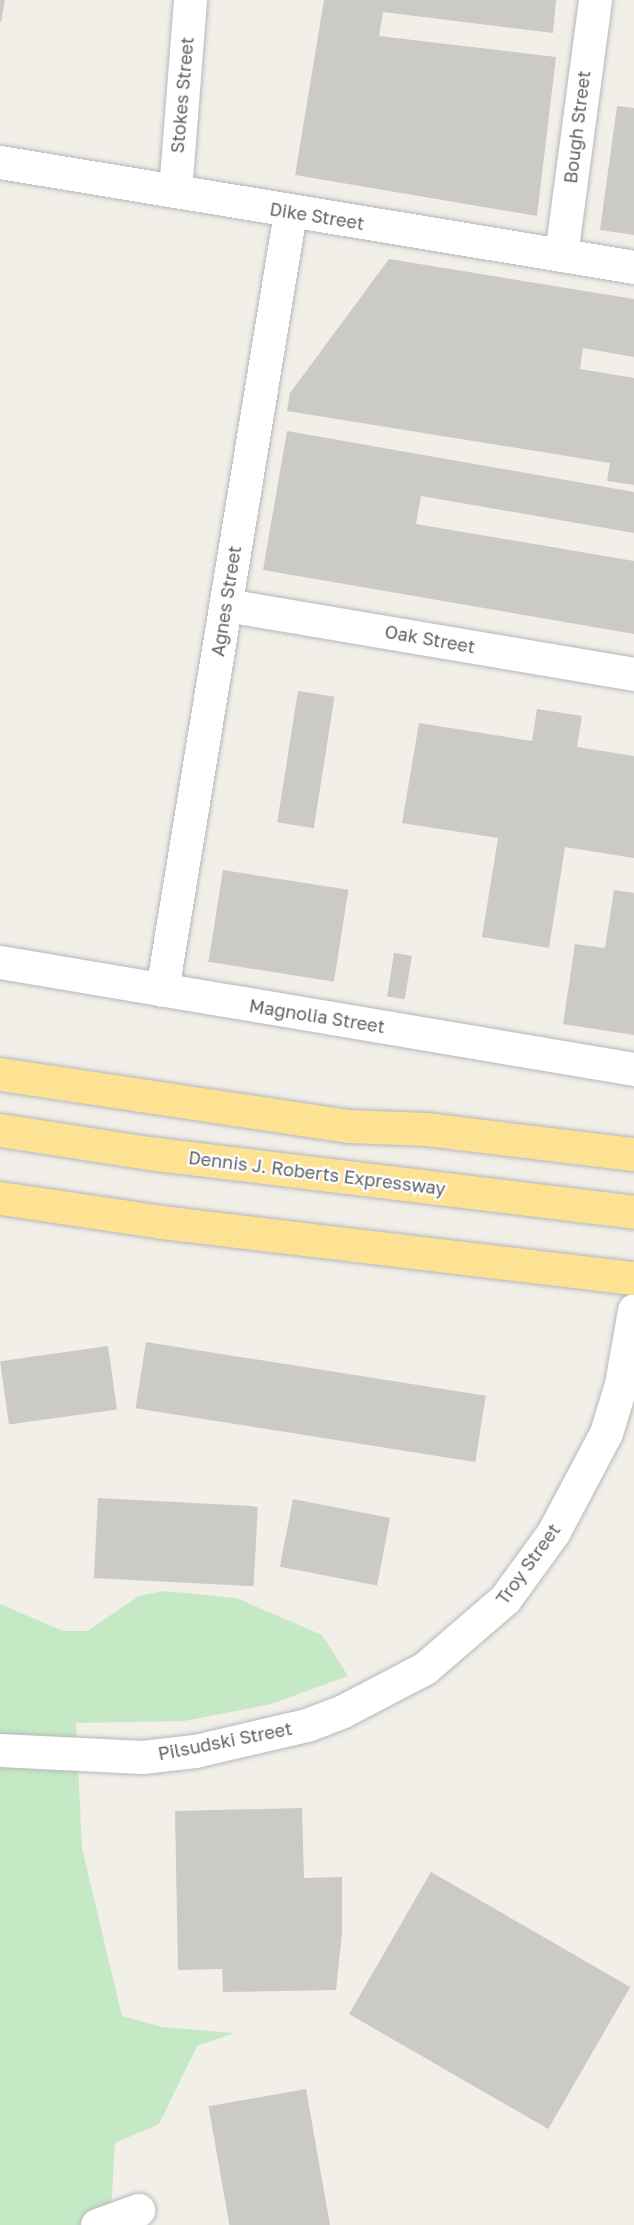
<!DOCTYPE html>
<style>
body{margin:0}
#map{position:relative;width:634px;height:2225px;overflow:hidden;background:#f1efe8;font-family:"Golos Text",sans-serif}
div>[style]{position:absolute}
.green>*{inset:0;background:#c5e8c5}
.building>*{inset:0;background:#cccac5;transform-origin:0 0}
.roads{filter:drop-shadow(0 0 2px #b5b8bc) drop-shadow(0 0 2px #b5b8bc)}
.minor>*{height:33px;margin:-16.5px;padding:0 16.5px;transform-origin:16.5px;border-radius:16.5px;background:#fff}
.highway>*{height:33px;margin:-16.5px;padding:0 16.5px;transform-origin:16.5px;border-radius:16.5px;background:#fde293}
span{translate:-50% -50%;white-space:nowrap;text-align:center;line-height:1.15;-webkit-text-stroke:4.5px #fff;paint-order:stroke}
.street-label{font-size:18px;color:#5f6368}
</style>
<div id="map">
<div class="green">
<i style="clip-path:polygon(164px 1591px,236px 1598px,322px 1635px,348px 1676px,271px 1704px,184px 1721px,76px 1723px,82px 1848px,122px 2016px,162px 2027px,234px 2033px,197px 2046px,159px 2124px,115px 2143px,110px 2225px,0 2225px,0 1604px,63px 1631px,87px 1631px,139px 1596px)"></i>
</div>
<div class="building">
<i style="clip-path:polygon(0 0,5px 0,1px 22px,0 22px)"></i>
<i style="clip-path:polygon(324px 0,556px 0,553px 33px,383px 12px,379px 36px,556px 57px,537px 216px,295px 175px)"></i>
<i style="clip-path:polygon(617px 106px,634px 108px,634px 235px,600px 230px)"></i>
<i style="clip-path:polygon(389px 259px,634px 299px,634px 357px,583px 348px,580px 369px,634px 378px,634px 485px,607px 481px,610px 463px,287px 411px,290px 393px)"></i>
<i style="clip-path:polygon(287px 431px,634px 492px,634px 533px,421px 496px,416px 524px,634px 561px,634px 634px,263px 570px)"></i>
<i style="left:298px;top:691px;width:37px;height:133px;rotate:9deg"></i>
<i style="clip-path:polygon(537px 709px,582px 716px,577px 747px,634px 756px,634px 858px,565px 847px,549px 948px,482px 937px,498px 838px,402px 823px,419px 723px,532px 741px)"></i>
<i style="left:223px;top:870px;width:127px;height:93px;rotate:9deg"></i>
<i style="clip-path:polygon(614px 890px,634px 893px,634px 1035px,563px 1024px,575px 944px,605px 948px)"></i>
<i style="left:394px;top:953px;width:18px;height:44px;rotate:9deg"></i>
<i style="left:146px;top:1342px;width:344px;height:67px;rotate:9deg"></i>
<i style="left:108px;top:1346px;width:64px;height:109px;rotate:82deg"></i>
<i style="left:98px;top:1498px;width:160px;height:80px;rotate:3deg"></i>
<i style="left:293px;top:1499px;width:99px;height:69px;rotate:11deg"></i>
<i style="clip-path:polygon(302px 1808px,304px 1878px,342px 1877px,342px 1933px,336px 1990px,223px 1992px,222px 1969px,178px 1970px,175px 1811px)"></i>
<i style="left:431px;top:1872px;width:230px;height:164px;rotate:30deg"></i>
<i style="left:306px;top:2089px;width:138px;height:99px;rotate:80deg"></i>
</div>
<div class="roads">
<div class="minor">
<i style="left:0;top:162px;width:643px;rotate:9.4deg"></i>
<i style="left:175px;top:191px;width:192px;rotate:-85.5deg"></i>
<i style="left:561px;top:255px;width:257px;rotate:-82.4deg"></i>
<i style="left:226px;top:605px;width:414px;rotate:9.6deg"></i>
<i style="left:0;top:962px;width:643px;rotate:9.58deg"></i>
<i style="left:162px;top:990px;width:787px;rotate:-80.65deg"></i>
<i style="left:0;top:1750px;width:142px;rotate:2.8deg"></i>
<i style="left:142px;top:1757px;width:53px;rotate:-6.5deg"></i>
<i style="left:195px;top:1751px;width:115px;rotate:-13.1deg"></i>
<i style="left:307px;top:1725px;width:39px;rotate:-21deg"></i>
<i style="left:343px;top:1711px;width:93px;rotate:-27.7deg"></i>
<i style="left:425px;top:1668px;width:106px;rotate:-40.8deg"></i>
<i style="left:505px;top:1599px;width:82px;rotate:-54deg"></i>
<i style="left:553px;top:1533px;width:113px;rotate:-62.1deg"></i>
<i style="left:606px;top:1433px;width:51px;rotate:-73deg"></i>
<i style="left:621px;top:1384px;width:75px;rotate:-80deg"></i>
<i style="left:97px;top:2225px;width:44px;rotate:-20.1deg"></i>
</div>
<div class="highway">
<i style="left:0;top:1074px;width:352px;rotate:8.5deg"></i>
<i style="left:348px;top:1126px;width:78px;rotate:2.2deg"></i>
<i style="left:426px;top:1129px;width:209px;rotate:6.9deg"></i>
<i style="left:0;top:1130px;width:150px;rotate:8.8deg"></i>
<i style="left:148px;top:1153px;width:490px;rotate:6.9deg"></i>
<i style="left:0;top:1198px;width:164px;rotate:8.4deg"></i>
<i style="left:162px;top:1222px;width:475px;rotate:6.8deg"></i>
</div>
</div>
<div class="street-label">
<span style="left:182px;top:95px;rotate:-85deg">Stokes Street</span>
<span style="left:577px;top:127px;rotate:-83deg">Bough Street</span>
<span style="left:317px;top:216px;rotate:9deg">Dike Street</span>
<span style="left:226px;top:601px;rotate:-81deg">Agnes Street</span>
<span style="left:430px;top:639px;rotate:10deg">Oak Street</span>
<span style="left:317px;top:1016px;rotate:9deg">Magnolia Street</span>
<span style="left:317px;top:1173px;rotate:7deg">Dennis J. Roberts Expressway</span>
<span style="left:528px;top:1564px;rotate:-54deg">Troy Street</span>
<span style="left:225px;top:1741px;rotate:-11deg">Pilsudski Street</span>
</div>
</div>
